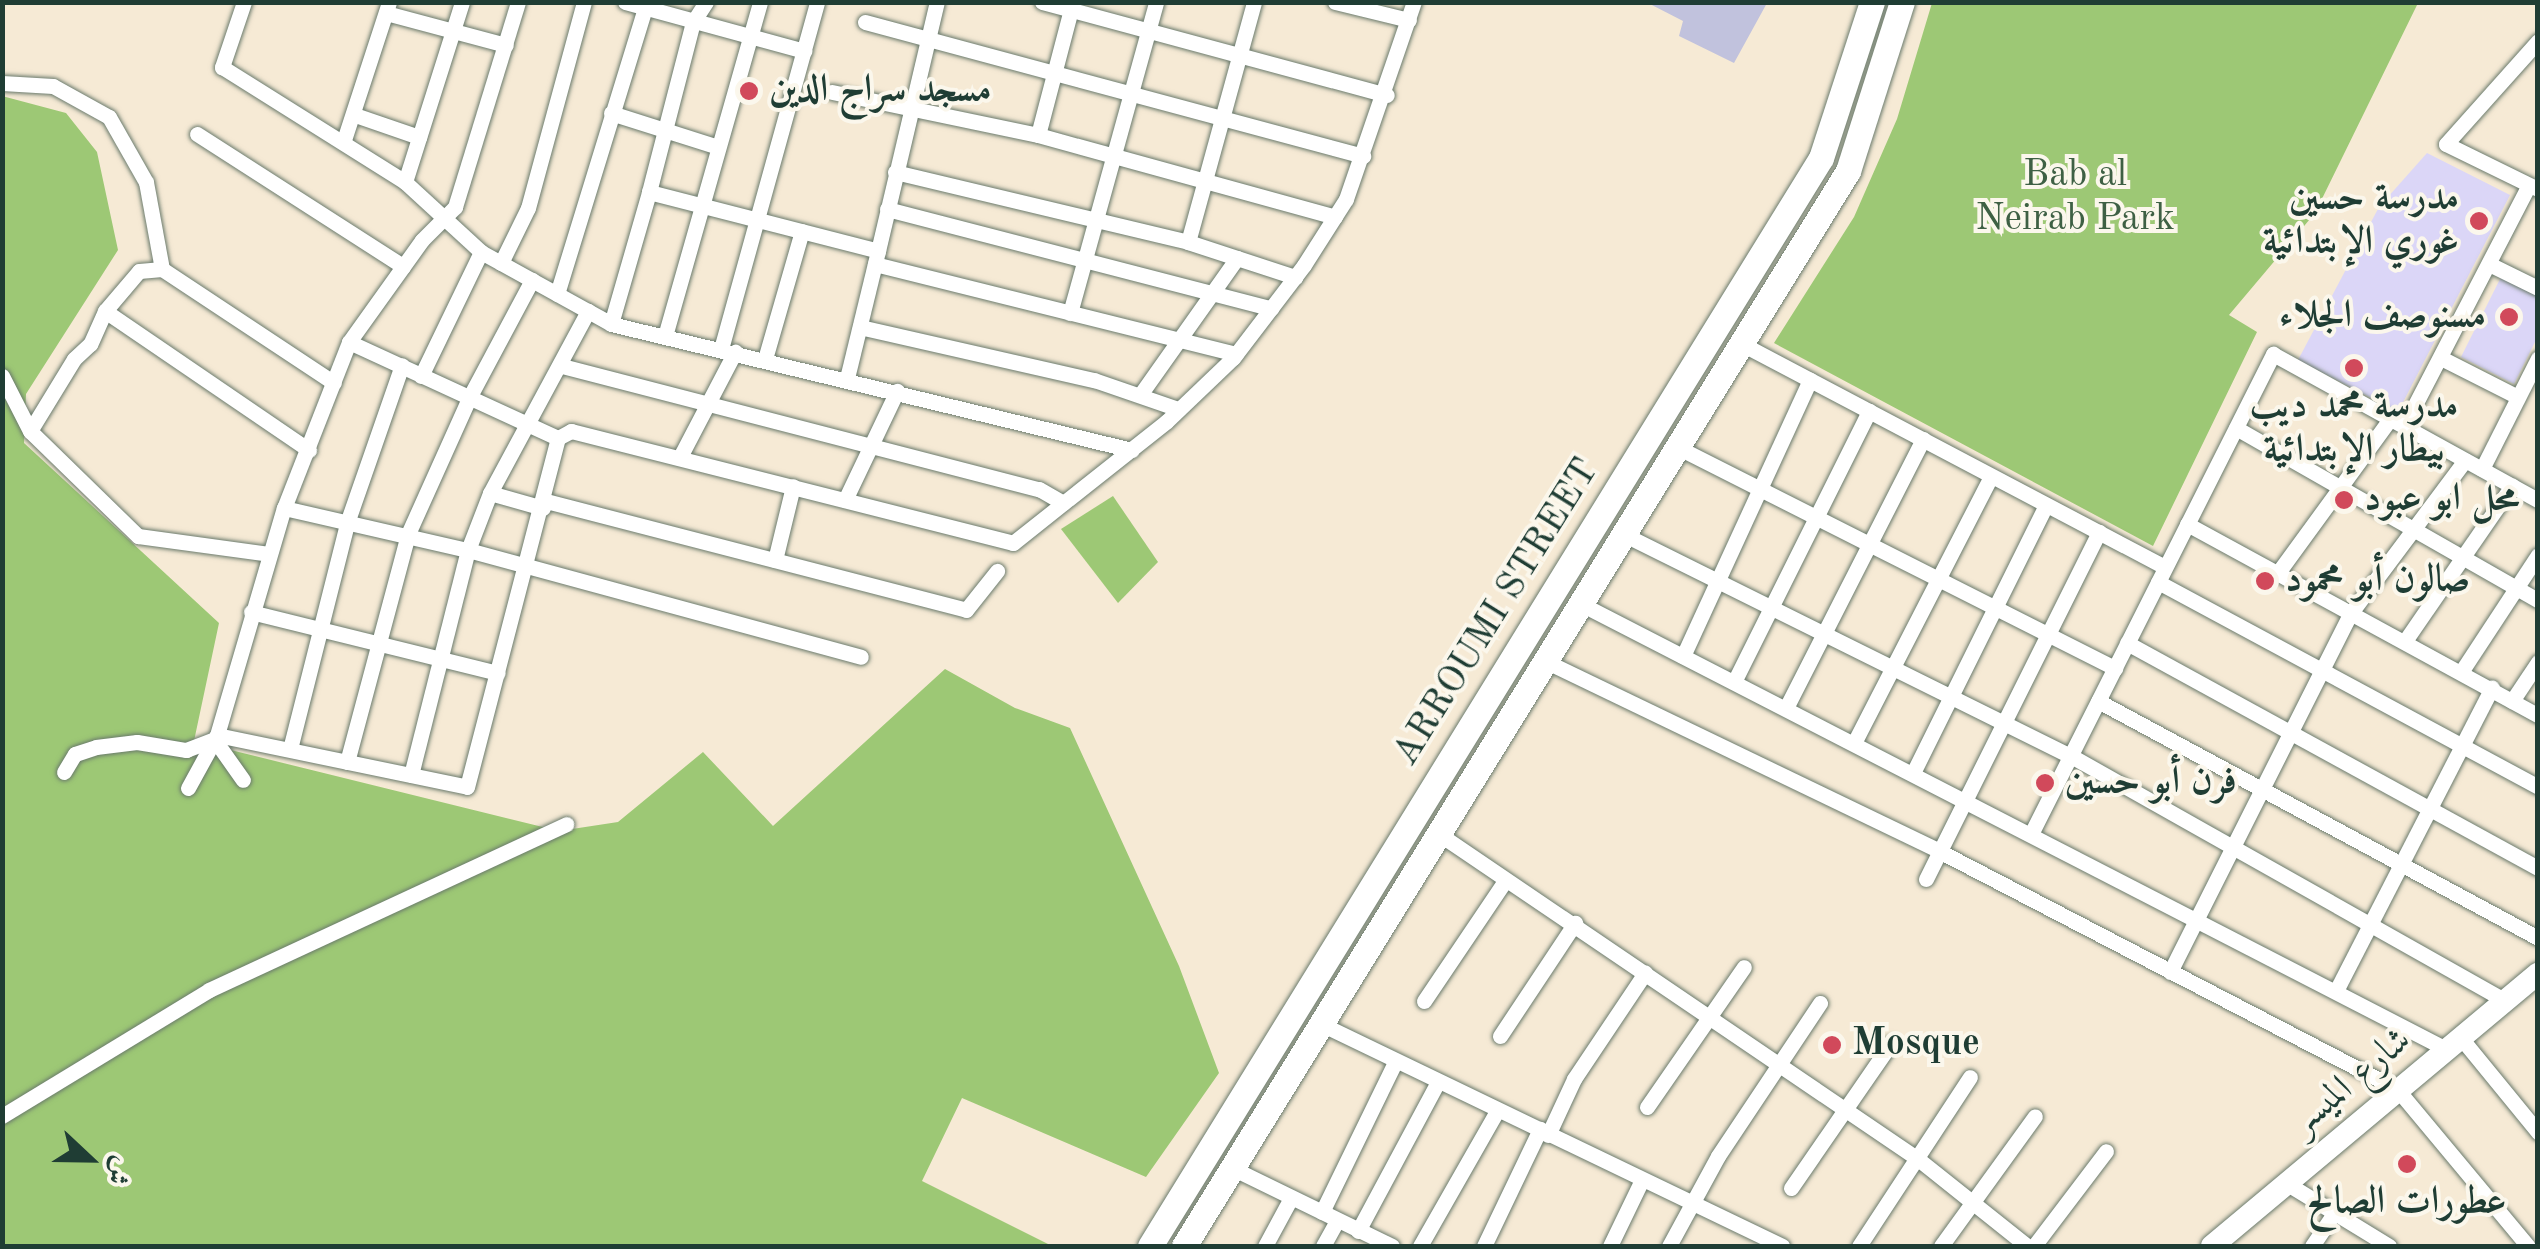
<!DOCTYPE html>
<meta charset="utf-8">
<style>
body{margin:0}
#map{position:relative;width:2540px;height:1249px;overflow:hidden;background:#f6ead5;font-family:"Old Standard TT",Amiri,serif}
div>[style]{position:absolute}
.built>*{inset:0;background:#dbd6f7}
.industrial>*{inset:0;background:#c1c2dd}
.green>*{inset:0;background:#9dc875}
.roads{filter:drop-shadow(0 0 2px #6a7a6c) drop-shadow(0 0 2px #6a7a6c)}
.minor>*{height:15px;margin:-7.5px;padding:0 7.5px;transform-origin:7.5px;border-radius:7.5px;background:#fff}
.secondary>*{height:22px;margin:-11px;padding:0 11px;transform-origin:11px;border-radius:11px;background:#fff}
.primary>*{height:25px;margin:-12.5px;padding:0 12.5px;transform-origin:12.5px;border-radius:12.5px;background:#fff}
.dots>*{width:28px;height:28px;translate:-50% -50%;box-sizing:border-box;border:5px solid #fbf7ec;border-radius:50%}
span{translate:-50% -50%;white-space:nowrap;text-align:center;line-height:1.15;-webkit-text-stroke:8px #fbf7ec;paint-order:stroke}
.poi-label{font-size:38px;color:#1f3d34;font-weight:700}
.left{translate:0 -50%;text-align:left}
.right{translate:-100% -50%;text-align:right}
.park-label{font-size:38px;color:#3e6044}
.street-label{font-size:38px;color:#1f3d34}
.frame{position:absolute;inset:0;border:5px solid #1f3d34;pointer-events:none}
.north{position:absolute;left:40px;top:1109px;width:100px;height:100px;-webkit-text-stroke:8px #fbf7ec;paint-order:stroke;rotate:112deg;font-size:28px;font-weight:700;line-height:40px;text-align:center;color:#1f3d34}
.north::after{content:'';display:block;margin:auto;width:35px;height:45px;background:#1f3d34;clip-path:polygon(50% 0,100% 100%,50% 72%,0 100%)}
</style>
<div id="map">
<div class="built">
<i style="clip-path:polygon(2427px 153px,2510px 195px,2398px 412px,2298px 360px,2379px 207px)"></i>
<i style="clip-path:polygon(2501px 277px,2537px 295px,2537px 338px,2514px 384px,2461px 357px)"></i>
</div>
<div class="industrial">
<i style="clip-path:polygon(1648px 3px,1767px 3px,1734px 63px,1679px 36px,1683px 21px)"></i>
</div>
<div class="green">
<i style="clip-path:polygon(1932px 3px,2418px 3px,2315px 213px,2229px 315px,2257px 332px,2153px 546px,1774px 343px,1854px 217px,1897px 119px)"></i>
<i style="clip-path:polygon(2px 96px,66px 113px,97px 152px,118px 250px,26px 394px,24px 443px,219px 623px,194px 741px,559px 831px,618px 822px,703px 752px,773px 826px,945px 669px,1015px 708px,1070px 728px,1179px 966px,1219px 1073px,1146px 1177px,962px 1098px,922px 1181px,1052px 1246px,3px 1246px)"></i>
<i style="clip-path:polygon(1113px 496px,1158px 562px,1118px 603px,1061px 529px)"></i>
</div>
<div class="roads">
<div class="minor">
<i style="left:244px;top:2px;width:69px;rotate:108.7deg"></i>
<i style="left:222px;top:67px;width:216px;rotate:32.1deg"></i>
<i style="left:405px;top:182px;width:103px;rotate:42.6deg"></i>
<i style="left:481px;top:252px;width:122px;rotate:28.9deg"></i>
<i style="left:625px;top:2px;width:186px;rotate:15.3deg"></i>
<i style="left:1042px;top:2px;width:357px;rotate:15.1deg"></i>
<i style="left:1335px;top:2px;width:76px;rotate:13.7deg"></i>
<i style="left:386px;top:13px;width:124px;rotate:14.9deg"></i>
<i style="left:865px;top:22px;width:516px;rotate:15.06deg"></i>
<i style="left:2538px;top:41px;width:138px;rotate:131.8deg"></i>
<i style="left:2446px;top:144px;width:102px;rotate:26.1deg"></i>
<i style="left:2px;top:83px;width:51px;rotate:3.4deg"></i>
<i style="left:53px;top:86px;width:64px;rotate:29deg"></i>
<i style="left:109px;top:117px;width:75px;rotate:60.4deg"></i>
<i style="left:146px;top:182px;width:88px;rotate:79.6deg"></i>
<i style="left:162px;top:269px;width:206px;rotate:33.5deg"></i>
<i style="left:832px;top:92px;width:210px;rotate:11.8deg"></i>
<i style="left:1038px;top:135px;width:308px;rotate:15.4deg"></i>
<i style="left:611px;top:113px;width:112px;rotate:17.6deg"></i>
<i style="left:355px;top:115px;width:68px;rotate:19deg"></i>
<i style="left:197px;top:134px;width:245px;rotate:32.7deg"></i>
<i style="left:1038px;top:135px;width:138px;rotate:-75.3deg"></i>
<i style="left:344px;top:140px;width:145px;rotate:-71.9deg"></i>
<i style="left:895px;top:172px;width:301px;rotate:13.4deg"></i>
<i style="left:1188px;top:242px;width:113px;rotate:18.1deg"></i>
<i style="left:405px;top:182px;width:189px;rotate:-72.4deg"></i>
<i style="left:649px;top:192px;width:176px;rotate:-75.5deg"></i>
<i style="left:693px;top:22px;width:24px;rotate:-57deg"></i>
<i style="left:887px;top:209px;width:397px;rotate:14.5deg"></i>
<i style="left:1188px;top:242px;width:249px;rotate:-74.6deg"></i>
<i style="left:878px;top:251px;width:256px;rotate:-76.7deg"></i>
<i style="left:501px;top:263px;width:61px;rotate:-63.9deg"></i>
<i style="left:528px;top:208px;width:213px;rotate:-74.8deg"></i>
<i style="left:875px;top:264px;width:372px;rotate:14deg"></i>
<i style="left:2489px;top:264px;width:55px;rotate:26.1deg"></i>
<i style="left:162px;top:269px;width:23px;rotate:175deg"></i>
<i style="left:139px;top:271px;width:52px;rotate:130.4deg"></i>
<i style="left:105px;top:311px;width:36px;rotate:114deg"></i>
<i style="left:90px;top:344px;width:22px;rotate:137deg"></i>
<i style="left:74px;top:359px;width:84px;rotate:121.4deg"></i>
<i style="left:30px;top:431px;width:151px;rotate:44.2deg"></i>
<i style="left:138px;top:536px;width:132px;rotate:7.8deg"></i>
<i style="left:557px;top:294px;width:306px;rotate:-72.9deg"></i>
<i style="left:105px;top:311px;width:247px;rotate:34.3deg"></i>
<i style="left:1070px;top:313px;width:323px;rotate:-74.5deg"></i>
<i style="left:611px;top:324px;width:137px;rotate:-73.9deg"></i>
<i style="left:649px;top:192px;width:236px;rotate:14.4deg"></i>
<i style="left:878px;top:251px;width:131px;rotate:103.7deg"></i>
<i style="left:860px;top:327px;width:240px;rotate:12.8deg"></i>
<i style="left:1094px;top:380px;width:89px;rotate:19deg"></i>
<i style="left:665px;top:336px;width:347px;rotate:-74.1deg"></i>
<i style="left:349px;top:342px;width:230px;rotate:24.7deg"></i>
<i style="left:1740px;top:343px;width:480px;rotate:27.8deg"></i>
<i style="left:721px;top:349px;width:360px;rotate:-74.5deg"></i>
<i style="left:2441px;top:358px;width:86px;rotate:26.9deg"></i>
<i style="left:765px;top:359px;width:133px;rotate:-73.9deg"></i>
<i style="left:562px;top:366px;width:493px;rotate:14.5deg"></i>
<i style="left:1039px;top:489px;width:28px;rotate:30deg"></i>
<i style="left:2px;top:376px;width:62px;rotate:63deg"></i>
<i style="left:421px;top:376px;width:138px;rotate:-64.2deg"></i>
<i style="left:1140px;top:395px;width:168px;rotate:-54.7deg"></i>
<i style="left:2404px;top:426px;width:271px;rotate:-62.6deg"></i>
<i style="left:2236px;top:428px;width:348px;rotate:29.7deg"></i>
<i style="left:1677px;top:447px;width:491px;rotate:26.8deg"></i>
<i style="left:680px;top:457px;width:119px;rotate:-62.4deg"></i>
<i style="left:2482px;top:469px;width:124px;rotate:-63.2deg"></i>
<i style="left:490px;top:493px;width:55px;rotate:15.8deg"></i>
<i style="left:845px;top:500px;width:121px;rotate:-64.5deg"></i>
<i style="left:546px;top:501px;width:434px;rotate:14.5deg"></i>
<i style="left:966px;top:610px;width:50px;rotate:-51.5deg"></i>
<i style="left:284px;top:508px;width:189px;rotate:12.9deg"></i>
<i style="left:468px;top:550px;width:407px;rotate:15.2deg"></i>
<i style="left:2187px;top:524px;width:400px;rotate:28.6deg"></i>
<i style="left:1623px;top:534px;width:500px;rotate:26.4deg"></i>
<i style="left:2071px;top:756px;width:497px;rotate:29.4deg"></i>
<i style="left:775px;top:560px;width:76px;rotate:-76.3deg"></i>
<i style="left:2277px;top:574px;width:192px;rotate:-53.9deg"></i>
<i style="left:2158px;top:582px;width:432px;rotate:28.3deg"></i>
<i style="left:1581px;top:604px;width:973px;rotate:27.22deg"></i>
<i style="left:251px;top:612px;width:254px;rotate:13.9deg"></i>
<i style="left:2407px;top:638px;width:185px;rotate:-55.4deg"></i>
<i style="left:2127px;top:643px;width:469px;rotate:28.7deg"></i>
<i style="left:1683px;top:656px;width:304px;rotate:-65.3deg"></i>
<i style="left:1545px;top:661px;width:437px;rotate:25.7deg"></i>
<i style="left:1939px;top:851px;width:516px;rotate:27.46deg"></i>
<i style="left:2397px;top:1089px;width:204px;rotate:50.2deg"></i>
<i style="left:2463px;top:669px;width:136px;rotate:-56.7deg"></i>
<i style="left:1734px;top:682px;width:303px;rotate:-63.5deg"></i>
<i style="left:2098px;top:701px;width:500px;rotate:28.3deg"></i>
<i style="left:2512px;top:701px;width:47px;rotate:-56.3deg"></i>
<i style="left:1786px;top:708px;width:302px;rotate:-63deg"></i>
<i style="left:217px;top:735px;width:255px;rotate:11.7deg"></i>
<i style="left:467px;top:787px;width:361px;rotate:-75.4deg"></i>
<i style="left:558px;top:438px;width:15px;rotate:-28deg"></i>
<i style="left:571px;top:431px;width:456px;rotate:14.2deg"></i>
<i style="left:1013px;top:543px;width:196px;rotate:-38.4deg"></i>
<i style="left:1167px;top:421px;width:91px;rotate:-43.7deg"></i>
<i style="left:1233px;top:358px;width:117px;rotate:-52.6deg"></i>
<i style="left:1304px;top:265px;width:78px;rotate:-57.5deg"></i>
<i style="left:1346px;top:199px;width:208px;rotate:-71deg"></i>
<i style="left:1854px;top:743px;width:300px;rotate:-62.8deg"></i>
<i style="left:290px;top:749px;width:233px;rotate:-75.8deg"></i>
<i style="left:347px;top:523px;width:167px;rotate:-70.8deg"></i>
<i style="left:347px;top:762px;width:236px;rotate:-75deg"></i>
<i style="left:408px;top:534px;width:149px;rotate:-65.8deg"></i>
<i style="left:469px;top:398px;width:134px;rotate:-61.9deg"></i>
<i style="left:64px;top:772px;width:21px;rotate:-59deg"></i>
<i style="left:75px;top:754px;width:22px;rotate:-18deg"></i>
<i style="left:96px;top:747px;width:41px;rotate:-7deg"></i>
<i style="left:137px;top:742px;width:50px;rotate:9.3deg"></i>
<i style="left:186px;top:750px;width:30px;rotate:-21deg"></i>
<i style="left:214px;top:739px;width:50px;rotate:54.7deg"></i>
<i style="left:1913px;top:773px;width:299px;rotate:-63.6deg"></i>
<i style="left:411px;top:775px;width:232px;rotate:-75.8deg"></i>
<i style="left:468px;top:550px;width:61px;rotate:-68.9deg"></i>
<i style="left:490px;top:493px;width:207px;rotate:-61.7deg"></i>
<i style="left:588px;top:311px;width:26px;rotate:29deg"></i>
<i style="left:611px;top:324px;width:536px;rotate:13.6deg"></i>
<i style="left:188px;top:788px;width:60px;rotate:-61.3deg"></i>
<i style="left:217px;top:735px;width:237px;rotate:-73.6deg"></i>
<i style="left:284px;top:508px;width:178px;rotate:-68.6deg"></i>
<i style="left:349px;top:342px;width:125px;rotate:-54.4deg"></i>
<i style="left:422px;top:240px;width:47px;rotate:-45deg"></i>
<i style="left:455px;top:207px;width:214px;rotate:-72.9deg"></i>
<i style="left:1439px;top:834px;width:579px;rotate:34.16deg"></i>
<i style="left:1918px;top:1159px;width:139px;rotate:38.6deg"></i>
<i style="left:2031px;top:834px;width:538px;rotate:-63.24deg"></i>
<i style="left:2273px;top:354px;width:303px;rotate:28.9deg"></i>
<i style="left:1926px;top:879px;width:388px;rotate:-63.5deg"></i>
<i style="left:2170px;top:972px;width:401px;rotate:-63.3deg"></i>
<i style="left:2350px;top:614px;width:192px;rotate:-53.2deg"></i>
<i style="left:2337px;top:989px;width:339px;rotate:-62.8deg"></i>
<i style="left:1424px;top:1001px;width:145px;rotate:-56deg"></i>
<i style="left:1321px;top:1024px;width:512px;rotate:25.71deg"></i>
<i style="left:1500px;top:1036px;width:136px;rotate:-56.4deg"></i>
<i style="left:2461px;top:1038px;width:122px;rotate:50.7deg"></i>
<i style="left:1647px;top:1107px;width:170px;rotate:-55.3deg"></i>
<i style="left:2px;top:1116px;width:242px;rotate:-31.3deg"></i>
<i style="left:209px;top:990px;width:394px;rotate:-24.9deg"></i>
<i style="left:1548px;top:1135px;width:62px;rotate:-65.1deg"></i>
<i style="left:1574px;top:1079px;width:128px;rotate:-56.2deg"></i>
<i style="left:1232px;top:1168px;width:178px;rotate:26deg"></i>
<i style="left:2286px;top:1183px;width:121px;rotate:31.5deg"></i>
<i style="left:1791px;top:1188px;width:176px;rotate:-55.4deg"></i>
<i style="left:1322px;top:1212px;width:167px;rotate:-64deg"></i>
<i style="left:1358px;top:1231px;width:169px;rotate:-61.8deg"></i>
<i style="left:1265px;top:1246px;width:55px;rotate:-61.6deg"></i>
<i style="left:1323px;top:1246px;width:29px;rotate:-61deg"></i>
<i style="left:1420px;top:1246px;width:155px;rotate:-60.3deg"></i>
<i style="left:1484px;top:1246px;width:130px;rotate:-64.4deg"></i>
<i style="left:1610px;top:1246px;width:71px;rotate:-64.2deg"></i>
<i style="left:1669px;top:1246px;width:102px;rotate:-61.4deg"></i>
<i style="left:1718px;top:1156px;width:184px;rotate:-56.3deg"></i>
<i style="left:1859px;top:1246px;width:202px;rotate:-56.7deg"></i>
<i style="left:1941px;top:1246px;width:160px;rotate:-54.1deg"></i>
<i style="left:2034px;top:1246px;width:119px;rotate:-52.8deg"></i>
<i style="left:2312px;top:1246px;width:40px;rotate:-56deg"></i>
</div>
<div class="secondary">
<i style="left:2212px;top:1246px;width:425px;rotate:-39.9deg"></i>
</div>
<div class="primary">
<i style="left:1150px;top:1246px;width:1278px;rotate:-58.34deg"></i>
<i style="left:1821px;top:158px;width:164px;rotate:-71.9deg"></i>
<i style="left:1184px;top:1246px;width:1264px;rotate:-58.3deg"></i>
<i style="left:1848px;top:171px;width:177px;rotate:-72.3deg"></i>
</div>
</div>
<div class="dots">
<i style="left:749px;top:91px;background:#d1495b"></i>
<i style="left:2479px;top:221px;background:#d1495b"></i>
<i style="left:2509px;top:317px;background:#d1495b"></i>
<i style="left:2354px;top:368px;background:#d1495b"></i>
<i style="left:2344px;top:500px;background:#d1495b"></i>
<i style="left:2265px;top:581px;background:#d1495b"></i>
<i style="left:2045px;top:783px;background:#d1495b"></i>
<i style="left:1832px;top:1045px;background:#d1495b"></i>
<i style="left:2407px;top:1164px;background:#d1495b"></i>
</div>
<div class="poi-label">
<span class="left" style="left:769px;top:91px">مسجد سراج الدين</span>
<span class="right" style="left:2459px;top:221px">مدرسة حسين<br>غوري الإبتدائية</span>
<span class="right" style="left:2486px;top:317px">مسنوصف الجلاء</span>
<span style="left:2354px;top:429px">مدرسة محمد ديب<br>بيطار الإبتدائية</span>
<span class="left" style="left:2364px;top:500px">محل ابو عبود</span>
<span class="left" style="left:2285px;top:581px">صالون أبو محمود</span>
<span class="left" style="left:2065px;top:783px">فرن أبو حسين</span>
<span class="left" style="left:1852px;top:1045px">Mosque</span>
<span style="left:2407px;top:1203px">عطورات الصالح</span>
</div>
<div class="park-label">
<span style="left:2075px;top:198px">Bab al<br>Neirab Park</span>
</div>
<div class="street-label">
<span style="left:1497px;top:613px;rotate:-58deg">ARROUMI STREET</span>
<span style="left:2352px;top:1082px;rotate:-40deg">شارع الميسر</span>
</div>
<div class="frame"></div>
<div class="north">ش</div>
</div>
